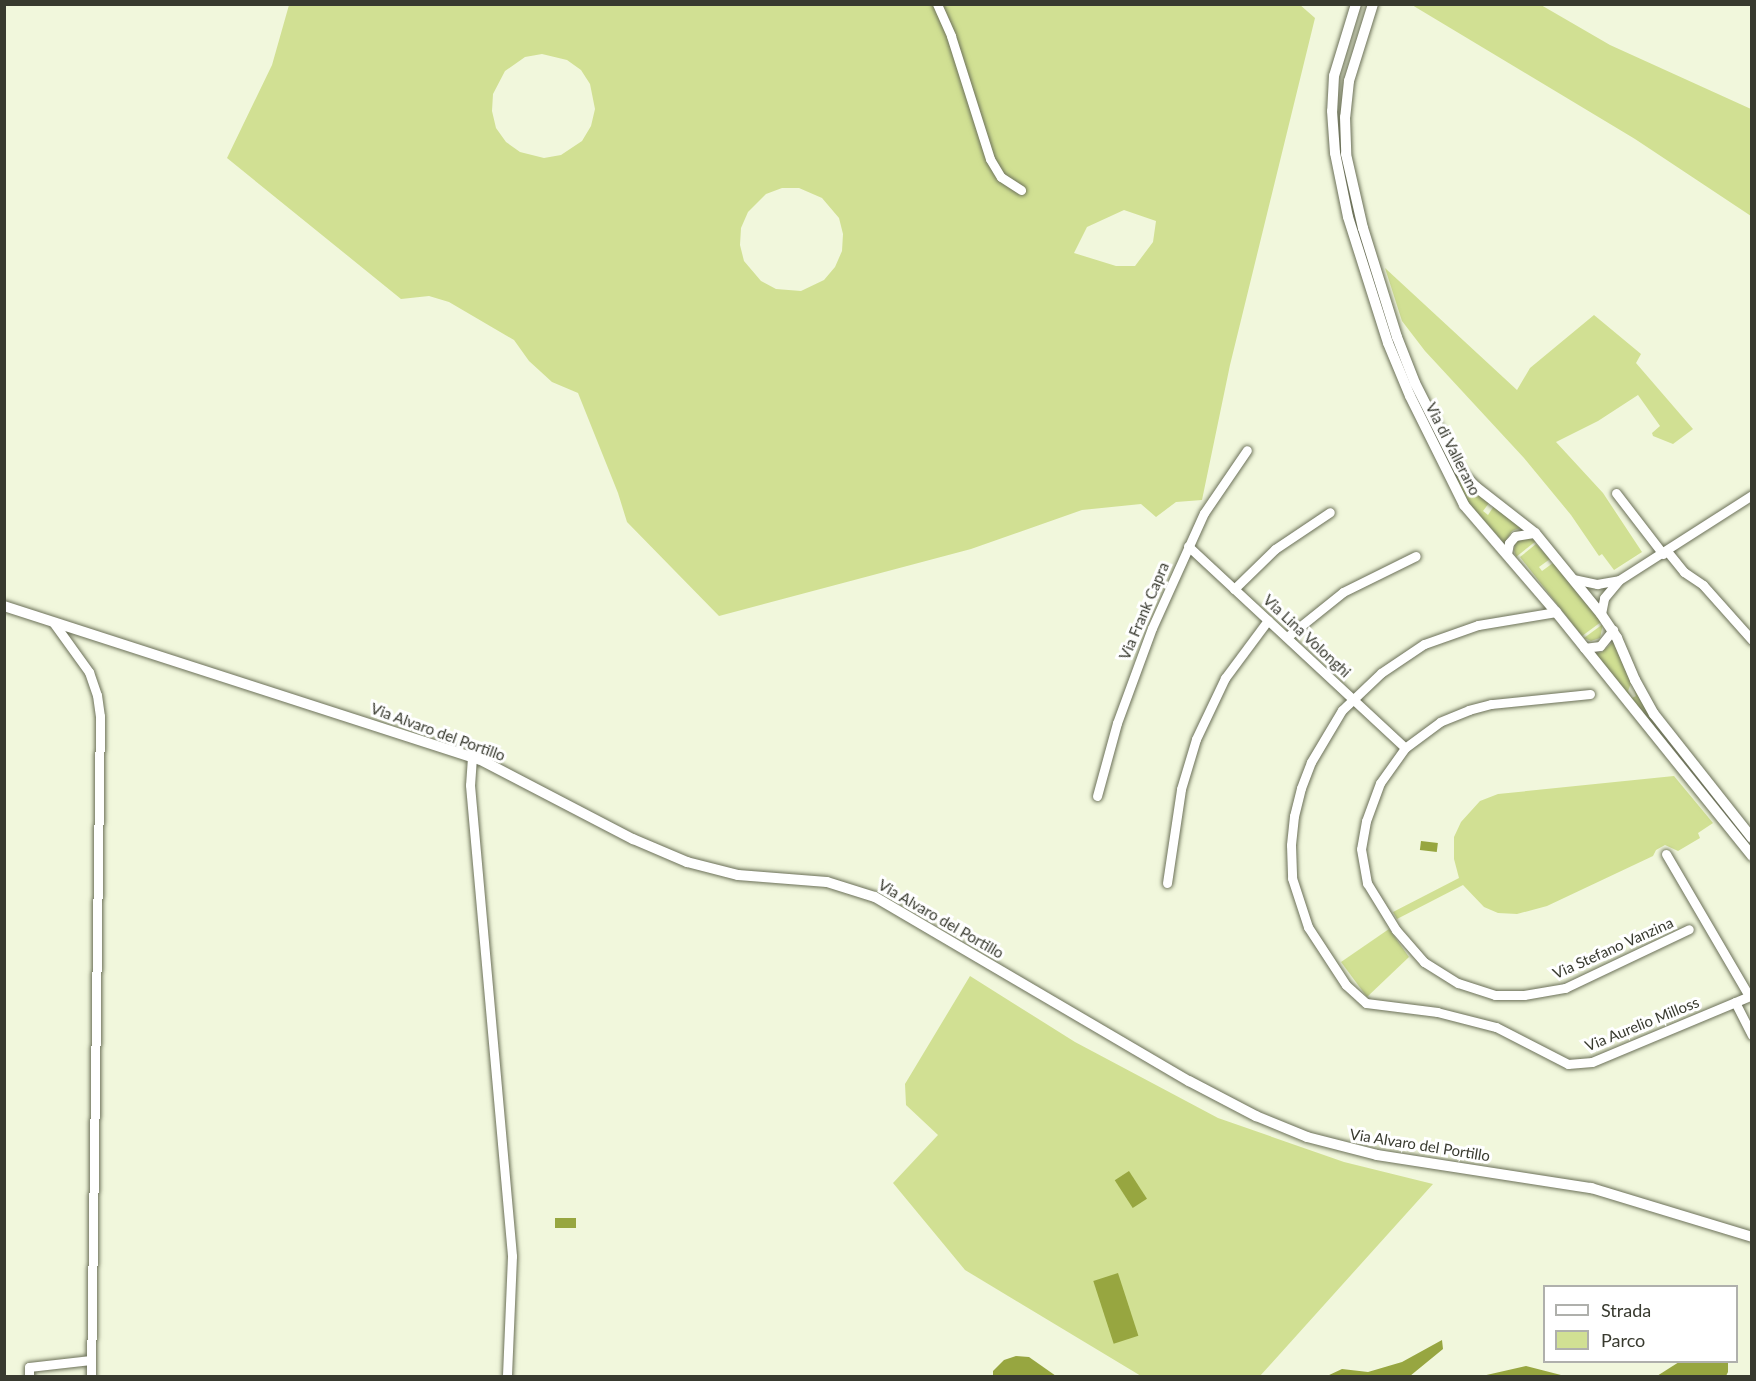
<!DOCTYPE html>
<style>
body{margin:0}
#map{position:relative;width:1756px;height:1381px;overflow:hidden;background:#f1f7dc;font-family:Lato,sans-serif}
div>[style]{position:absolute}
.green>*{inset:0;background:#d1e093}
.water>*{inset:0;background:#97a640;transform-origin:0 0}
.roads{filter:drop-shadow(0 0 2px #6b7058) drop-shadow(0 0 2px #6b7058)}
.minor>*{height:9px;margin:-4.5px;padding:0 4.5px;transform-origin:4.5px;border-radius:4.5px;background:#fff}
.tertiary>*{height:10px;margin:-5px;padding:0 5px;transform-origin:5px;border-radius:5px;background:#fff}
span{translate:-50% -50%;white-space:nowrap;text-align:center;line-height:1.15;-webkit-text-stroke:6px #fff;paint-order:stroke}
.street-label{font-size:15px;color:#383a2f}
.frame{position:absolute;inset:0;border:6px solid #383a2f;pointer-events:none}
.legend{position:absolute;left:1543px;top:1285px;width:195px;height:78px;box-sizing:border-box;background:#fff;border:2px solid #afb0ac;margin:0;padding:8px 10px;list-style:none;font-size:18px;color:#383a2f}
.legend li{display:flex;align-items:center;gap:12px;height:30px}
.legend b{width:30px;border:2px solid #afb0ac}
</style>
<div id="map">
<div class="green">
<i style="clip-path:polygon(evenodd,1299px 4px,1315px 18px,1230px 365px,1202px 500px,1176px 502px,1156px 517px,1141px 504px,1082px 510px,971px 549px,719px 616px,627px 522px,618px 493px,578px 393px,552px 382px,529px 361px,514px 340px,449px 302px,429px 296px,401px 299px,227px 158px,272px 65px,289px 5px,1299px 4px,542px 54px,567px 60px,581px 70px,590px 84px,595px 109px,591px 126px,582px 141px,561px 155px,544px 158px,520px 152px,506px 142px,496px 128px,492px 111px,493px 94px,505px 71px,525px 57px,542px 54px,1299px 4px,782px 188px,799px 188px,822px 198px,839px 218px,843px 234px,842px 251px,835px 267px,824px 280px,801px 291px,776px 289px,761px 281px,744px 261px,740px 245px,741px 228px,748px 212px,766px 194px,782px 188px,1299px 4px,1124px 210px,1156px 221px,1153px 242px,1135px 266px,1116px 266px,1074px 253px,1087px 227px,1124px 210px)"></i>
<i style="clip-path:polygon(1412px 5px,1541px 5px,1610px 45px,1751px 109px,1751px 216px,1635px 139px)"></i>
<i style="clip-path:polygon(1385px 268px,1517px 390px,1530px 368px,1594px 315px,1641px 354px,1636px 363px,1693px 429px,1673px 444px,1653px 436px,1652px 433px,1660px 426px,1638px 395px,1598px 421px,1556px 442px,1603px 493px,1642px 552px,1614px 570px,1602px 554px,1599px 556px,1571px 515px,1524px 458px,1425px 351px,1402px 321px)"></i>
<i style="clip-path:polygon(1448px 462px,1464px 483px,1489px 503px,1483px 511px,1488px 515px,1494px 506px,1522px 527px,1512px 531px,1504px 543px,1469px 503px)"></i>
<i style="clip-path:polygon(1529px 538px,1536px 541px,1516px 557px,1514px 550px,1516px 541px)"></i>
<i style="clip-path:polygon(1536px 544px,1550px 559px,1539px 567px,1542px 571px,1553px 563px,1601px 622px,1582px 636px,1520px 557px)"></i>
<i style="clip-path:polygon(1603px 624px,1600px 638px,1591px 641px,1584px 638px)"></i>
<i style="clip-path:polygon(1613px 642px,1631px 683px,1628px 691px,1632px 698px,1636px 696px,1634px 689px,1665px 740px,1594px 654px,1602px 652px)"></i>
<i style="clip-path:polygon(1674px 776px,1713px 823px,1698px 833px,1700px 838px,1678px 851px,1665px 845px,1656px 850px,1653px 856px,1547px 906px,1517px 914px,1498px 913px,1484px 907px,1463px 885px,1397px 919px,1393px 912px,1459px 878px,1454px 859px,1454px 837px,1461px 822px,1480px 801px,1498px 794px)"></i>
<i style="clip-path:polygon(1389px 929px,1409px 957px,1367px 997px,1341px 962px)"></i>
<i style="clip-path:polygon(970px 976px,1075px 1042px,1218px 1118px,1344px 1162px,1433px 1184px,1260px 1376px,1141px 1376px,965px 1270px,893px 1183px,938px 1135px,906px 1105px,905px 1084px)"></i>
</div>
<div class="water">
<i style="left:1421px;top:841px;width:17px;height:9px;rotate:7deg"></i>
<i style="left:1129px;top:1171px;width:33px;height:17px;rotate:57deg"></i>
<i style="left:576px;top:1218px;width:10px;height:21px;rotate:90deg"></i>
<i style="left:1118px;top:1273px;width:66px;height:26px;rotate:72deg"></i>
<i style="clip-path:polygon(1442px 1340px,1443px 1349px,1410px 1376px,1327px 1376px,1342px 1369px,1368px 1372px,1402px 1362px)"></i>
<i style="clip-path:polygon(1016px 1356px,1029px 1357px,1056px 1376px,993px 1376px,993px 1371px,1004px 1360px)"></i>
<i style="clip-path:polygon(1679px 1362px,1728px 1362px,1728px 1372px,1726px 1376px,1657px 1376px)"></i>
<i style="clip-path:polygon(1526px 1366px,1561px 1375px,1577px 1376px,1482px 1376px)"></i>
</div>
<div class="roads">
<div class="minor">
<i style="left:937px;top:4px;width:35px;rotate:66deg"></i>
<i style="left:951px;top:36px;width:129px;rotate:72.4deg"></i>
<i style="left:990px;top:159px;width:21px;rotate:59deg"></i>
<i style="left:1001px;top:177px;width:24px;rotate:33deg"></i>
<i style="left:1616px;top:493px;width:77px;rotate:52.4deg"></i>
<i style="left:1188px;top:546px;width:296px;rotate:42.9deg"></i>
<i style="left:1667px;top:551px;width:27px;rotate:51deg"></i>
<i style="left:1684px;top:572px;width:23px;rotate:34deg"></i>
<i style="left:1703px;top:585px;width:74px;rotate:48.3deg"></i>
<i style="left:1507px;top:554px;width:11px;rotate:-80deg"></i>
<i style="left:1509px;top:543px;width:9px;rotate:-49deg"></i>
<i style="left:1515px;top:536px;width:20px;rotate:-9deg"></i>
<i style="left:1573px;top:579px;width:25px;rotate:12deg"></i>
<i style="left:1597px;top:584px;width:22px;rotate:-10deg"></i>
<i style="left:1234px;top:589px;width:57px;rotate:-44.3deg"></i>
<i style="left:1275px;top:549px;width:66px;rotate:-33.9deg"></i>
<i style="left:1556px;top:612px;width:79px;rotate:170.5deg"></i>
<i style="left:1478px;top:625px;width:57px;rotate:160.6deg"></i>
<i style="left:1424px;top:644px;width:52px;rotate:146deg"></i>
<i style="left:1381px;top:673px;width:54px;rotate:136.5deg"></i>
<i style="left:1342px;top:710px;width:61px;rotate:120.8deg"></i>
<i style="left:1311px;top:762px;width:28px;rotate:111deg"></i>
<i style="left:1301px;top:788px;width:29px;rotate:104deg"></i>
<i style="left:1294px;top:816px;width:29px;rotate:96deg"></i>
<i style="left:1291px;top:845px;width:33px;rotate:88deg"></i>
<i style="left:1292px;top:878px;width:52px;rotate:71.9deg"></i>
<i style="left:1308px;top:927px;width:69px;rotate:56.8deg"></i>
<i style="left:1346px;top:985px;width:27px;rotate:42deg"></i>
<i style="left:1366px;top:1003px;width:72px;rotate:7.2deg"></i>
<i style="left:1437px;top:1012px;width:61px;rotate:14.3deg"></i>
<i style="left:1496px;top:1027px;width:81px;rotate:27.2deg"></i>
<i style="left:1568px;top:1064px;width:24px;rotate:-5deg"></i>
<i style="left:1592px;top:1062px;width:173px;rotate:-22.7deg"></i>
<i style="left:1601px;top:614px;width:16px;rotate:-79deg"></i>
<i style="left:1604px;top:598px;width:23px;rotate:-50deg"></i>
<i style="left:1619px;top:580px;width:158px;rotate:-32.6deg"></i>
<i style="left:53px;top:622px;width:62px;rotate:54.2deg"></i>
<i style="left:89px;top:672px;width:24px;rotate:71deg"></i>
<i style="left:97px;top:695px;width:21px;rotate:82deg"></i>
<i style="left:100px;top:716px;width:660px;rotate:90.78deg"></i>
<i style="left:1287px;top:637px;width:72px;rotate:-38.8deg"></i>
<i style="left:1343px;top:592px;width:81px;rotate:-26.3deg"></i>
<i style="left:1584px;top:648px;width:16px;rotate:-7deg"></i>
<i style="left:1600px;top:646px;width:21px;rotate:-51deg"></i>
<i style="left:1590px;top:694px;width:100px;rotate:174.2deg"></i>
<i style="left:1491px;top:704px;width:23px;rotate:165deg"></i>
<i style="left:1469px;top:710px;width:31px;rotate:158deg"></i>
<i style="left:1440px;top:722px;width:44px;rotate:143.4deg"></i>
<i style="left:1405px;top:748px;width:43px;rotate:125.5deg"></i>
<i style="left:1380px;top:783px;width:40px;rotate:110.2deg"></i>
<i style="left:1366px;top:821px;width:28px;rotate:100deg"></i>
<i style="left:1361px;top:849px;width:35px;rotate:80deg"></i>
<i style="left:1367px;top:883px;width:55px;rotate:58.3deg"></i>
<i style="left:1396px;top:930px;width:43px;rotate:48.8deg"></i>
<i style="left:1424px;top:962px;width:40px;rotate:32deg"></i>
<i style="left:1458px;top:983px;width:39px;rotate:18deg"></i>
<i style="left:1495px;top:995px;width:29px"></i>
<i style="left:1524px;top:995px;width:42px;rotate:-9.7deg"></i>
<i style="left:1565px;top:988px;width:137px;rotate:-25.4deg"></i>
<i style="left:472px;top:757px;width:28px;rotate:94deg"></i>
<i style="left:470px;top:785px;width:473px;rotate:84.9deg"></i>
<i style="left:512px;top:1256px;width:120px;rotate:92.4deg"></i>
<i style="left:1097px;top:796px;width:76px;rotate:-74.7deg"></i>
<i style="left:1117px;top:723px;width:101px;rotate:-69.8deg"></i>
<i style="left:1152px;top:628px;width:126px;rotate:-65.7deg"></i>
<i style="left:1204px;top:513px;width:76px;rotate:-55.7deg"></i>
<i style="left:1666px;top:854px;width:164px;rotate:59.7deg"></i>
<i style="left:1167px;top:883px;width:95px;rotate:-81.5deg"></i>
<i style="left:1181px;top:789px;width:52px;rotate:-73.3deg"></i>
<i style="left:1196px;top:739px;width:68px;rotate:-64.6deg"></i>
<i style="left:1225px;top:678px;width:72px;rotate:-53.4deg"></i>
<i style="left:1735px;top:1002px;width:37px;rotate:63deg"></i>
<i style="left:29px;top:1376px;width:9px;rotate:-90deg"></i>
<i style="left:29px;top:1367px;width:62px;rotate:-6.4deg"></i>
</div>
<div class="tertiary">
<i style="left:1356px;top:4px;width:75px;rotate:107deg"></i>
<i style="left:1334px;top:76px;width:35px;rotate:93deg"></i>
<i style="left:1332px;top:111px;width:42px;rotate:85.9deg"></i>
<i style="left:1335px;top:153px;width:65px;rotate:78.5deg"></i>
<i style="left:1348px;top:217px;width:132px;rotate:72.4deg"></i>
<i style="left:1388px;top:343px;width:57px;rotate:67.5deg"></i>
<i style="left:1410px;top:396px;width:122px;rotate:63.6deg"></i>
<i style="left:1464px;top:505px;width:141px;rotate:49.3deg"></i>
<i style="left:1556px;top:612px;width:313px;rotate:51.2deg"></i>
<i style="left:1373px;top:4px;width:81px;rotate:107.3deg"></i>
<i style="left:1349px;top:81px;width:36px;rotate:96deg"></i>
<i style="left:1345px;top:117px;width:37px;rotate:88deg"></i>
<i style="left:1346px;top:154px;width:76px;rotate:77.1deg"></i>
<i style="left:1363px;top:228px;width:114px;rotate:72.7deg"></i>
<i style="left:1397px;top:337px;width:49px;rotate:68.6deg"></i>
<i style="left:1415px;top:383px;width:97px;rotate:63.2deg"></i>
<i style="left:1459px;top:470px;width:24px;rotate:45deg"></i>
<i style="left:1476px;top:487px;width:75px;rotate:37.9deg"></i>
<i style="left:1535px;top:533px;width:104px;rotate:50.8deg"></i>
<i style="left:1601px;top:614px;width:29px;rotate:56deg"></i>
<i style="left:1617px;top:638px;width:46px;rotate:66.8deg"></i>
<i style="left:1635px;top:680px;width:39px;rotate:61deg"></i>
<i style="left:1654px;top:714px;width:158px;rotate:51.7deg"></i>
<i style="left:4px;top:606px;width:499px;rotate:17.9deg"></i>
<i style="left:479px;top:759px;width:174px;rotate:27.5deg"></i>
<i style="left:633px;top:839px;width:59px;rotate:23.1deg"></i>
<i style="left:687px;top:862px;width:53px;rotate:14.3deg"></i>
<i style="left:738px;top:875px;width:89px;rotate:4.5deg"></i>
<i style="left:827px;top:882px;width:50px;rotate:17.4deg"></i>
<i style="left:875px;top:897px;width:364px;rotate:30.4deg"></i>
<i style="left:1189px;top:1081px;width:76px;rotate:27.6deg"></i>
<i style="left:1256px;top:1116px;width:55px;rotate:22.4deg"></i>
<i style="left:1307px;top:1137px;width:72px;rotate:14.4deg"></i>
<i style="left:1377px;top:1155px;width:217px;rotate:8.8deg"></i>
<i style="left:1591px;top:1188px;width:168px;rotate:16.9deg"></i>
</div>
</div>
<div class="street-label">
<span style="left:1453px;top:449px;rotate:63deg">Via di Vallerano</span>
<span style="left:1144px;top:611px;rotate:-67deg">Via Frank Capra</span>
<span style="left:1307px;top:636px;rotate:43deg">Via Lina Volonghi</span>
<span style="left:438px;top:732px;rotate:20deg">Via Alvaro del Portillo</span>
<span style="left:941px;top:919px;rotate:30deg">Via Alvaro del Portillo</span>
<span style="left:1613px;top:948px;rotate:-24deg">Via Stefano Vanzina</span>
<span style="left:1642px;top:1024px;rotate:-22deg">Via Aurelio Milloss</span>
<span style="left:1420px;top:1145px;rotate:9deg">Via Alvaro del Portillo</span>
</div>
<div class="frame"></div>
<ul class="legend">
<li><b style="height:8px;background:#fff"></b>Strada</li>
<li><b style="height:16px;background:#d1e093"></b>Parco</li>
</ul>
</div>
